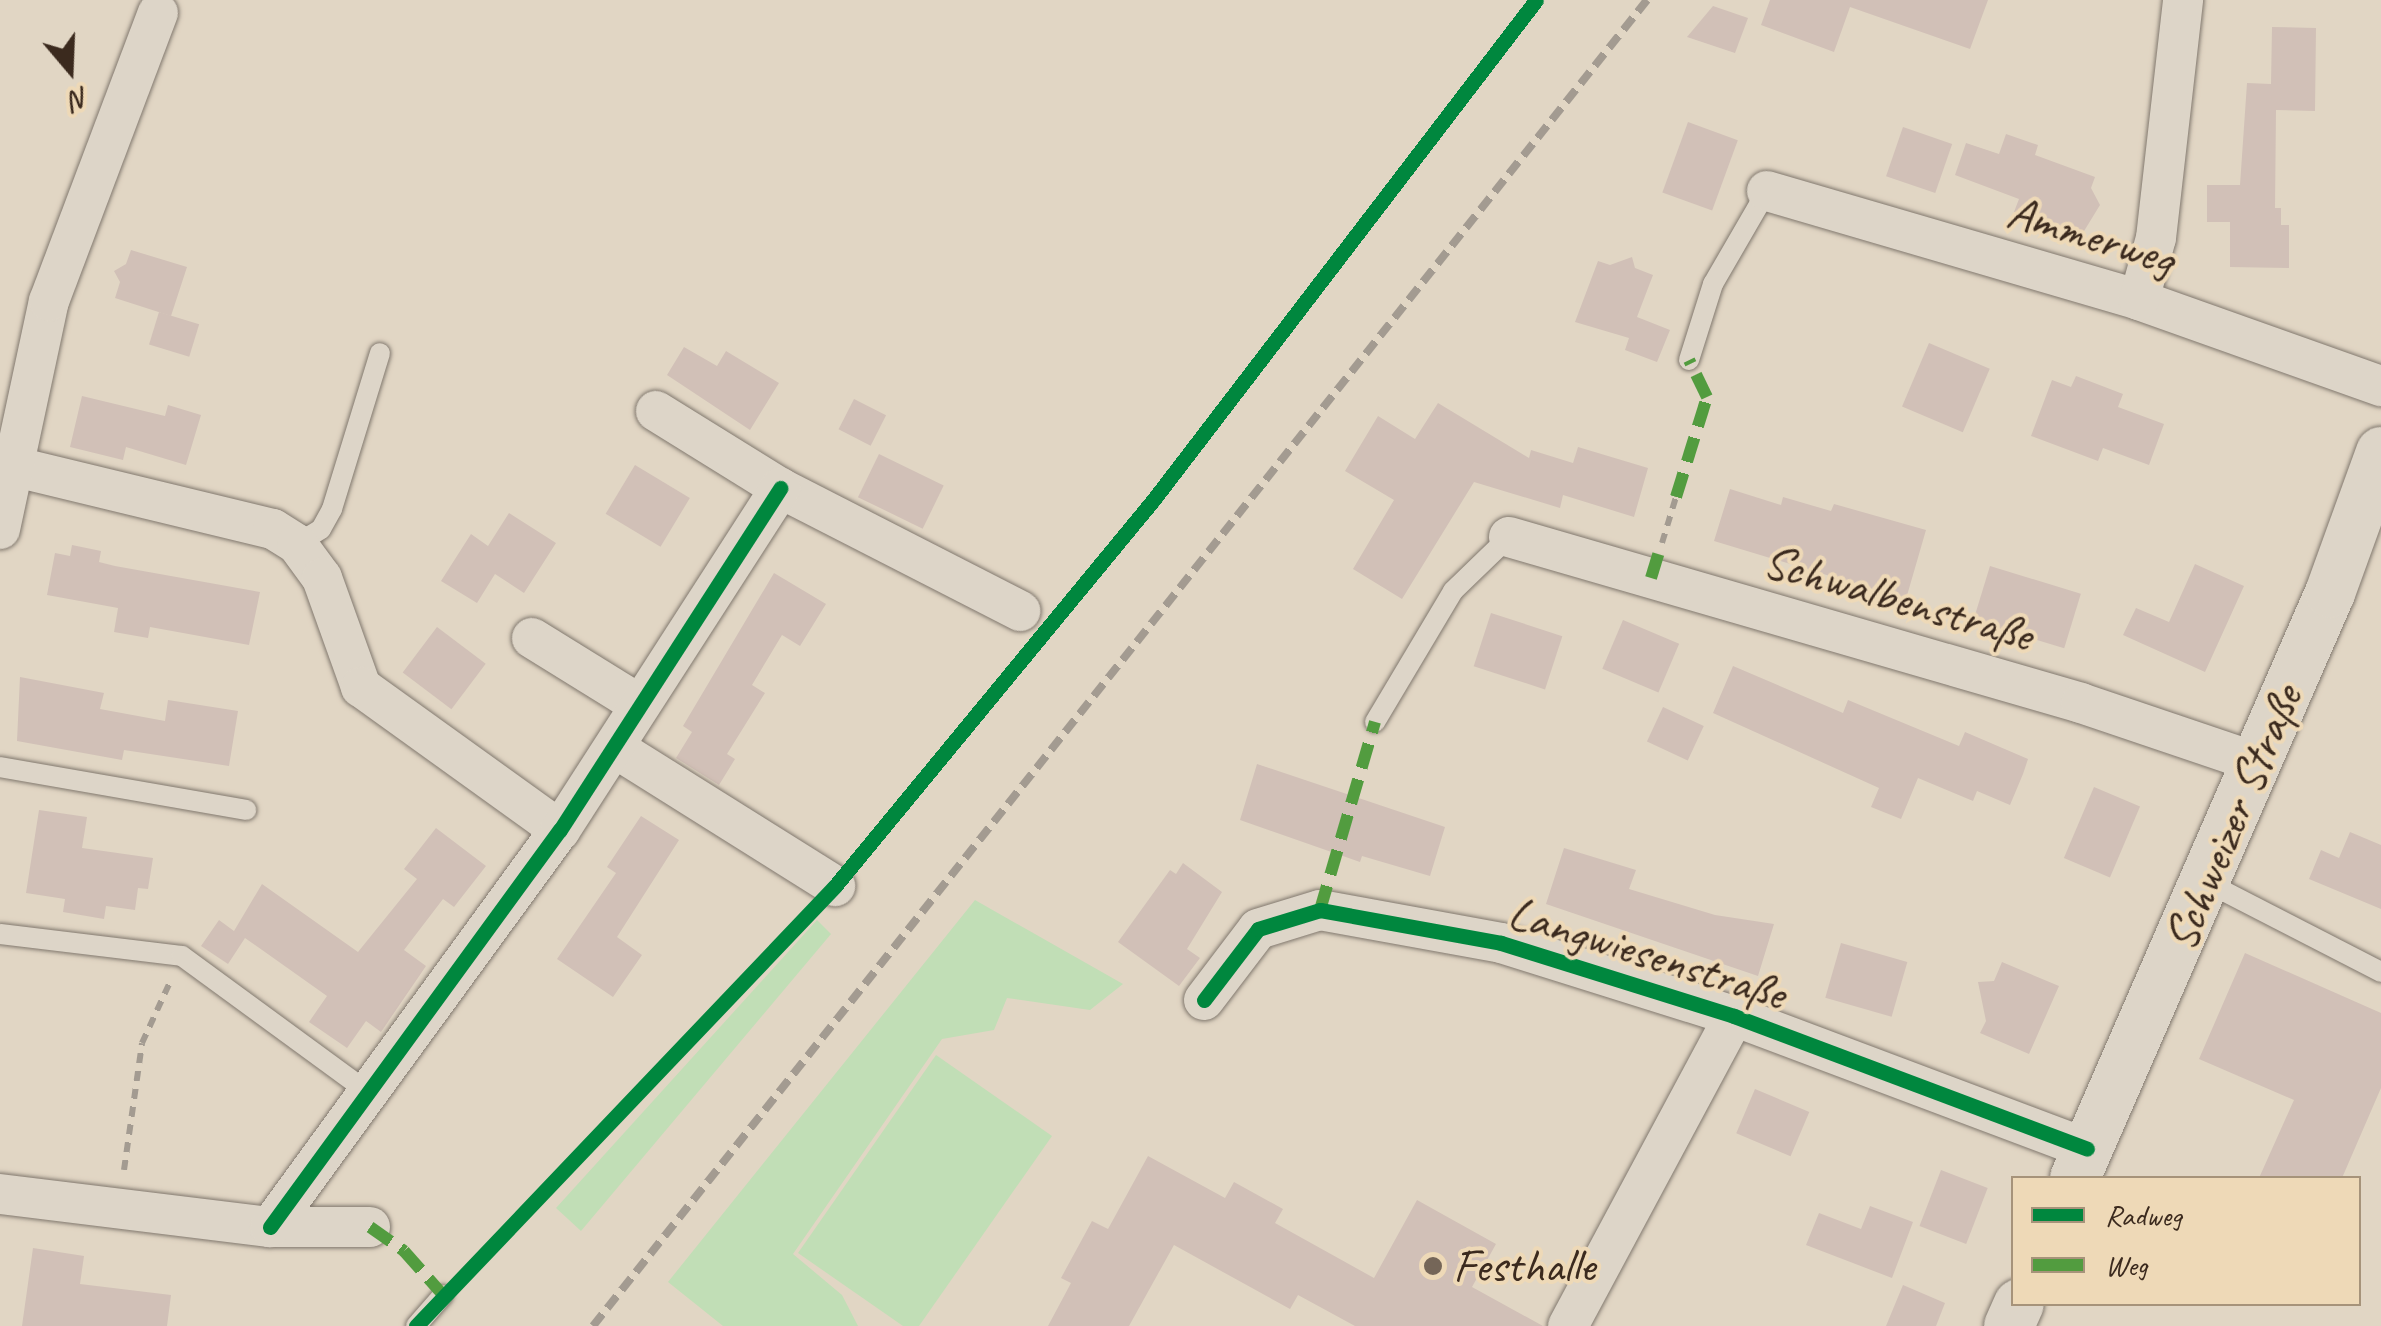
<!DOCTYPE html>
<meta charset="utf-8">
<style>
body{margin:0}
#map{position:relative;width:2381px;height:1326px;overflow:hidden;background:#e1d6c4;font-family:Caveat,sans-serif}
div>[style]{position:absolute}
.green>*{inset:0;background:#c1deb6}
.building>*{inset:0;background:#d1c0b7;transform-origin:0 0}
.path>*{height:6px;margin-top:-3px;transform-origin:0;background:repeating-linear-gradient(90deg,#a39b91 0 10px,transparent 0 18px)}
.roads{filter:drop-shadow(0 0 2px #81786e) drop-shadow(0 0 2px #81786e)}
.service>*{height:20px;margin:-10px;padding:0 10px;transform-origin:10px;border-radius:10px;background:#ddd5c8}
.minor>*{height:40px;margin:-20px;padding:0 20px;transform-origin:20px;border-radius:20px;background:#ddd5c8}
.tertiary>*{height:50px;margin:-25px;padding:0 25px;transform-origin:25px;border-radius:25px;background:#ddd5c8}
.rail>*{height:8px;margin-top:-4px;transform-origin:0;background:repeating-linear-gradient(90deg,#a39b91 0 15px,transparent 0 23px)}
.quiet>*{height:12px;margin-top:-6px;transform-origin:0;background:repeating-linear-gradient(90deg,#529c3f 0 25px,transparent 0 37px)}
.cycleway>*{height:15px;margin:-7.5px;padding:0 7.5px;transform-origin:7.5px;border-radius:7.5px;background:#00873e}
.dots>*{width:28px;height:28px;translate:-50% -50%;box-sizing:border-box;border:5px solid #eed9b7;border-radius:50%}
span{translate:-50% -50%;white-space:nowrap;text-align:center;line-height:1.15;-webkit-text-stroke:8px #eed9b7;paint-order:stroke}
.street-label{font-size:48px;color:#3b2a1e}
.poi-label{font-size:48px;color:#3b2a1e}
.left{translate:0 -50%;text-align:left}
.legend{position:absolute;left:2011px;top:1176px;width:350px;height:130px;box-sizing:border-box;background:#eed9b7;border:2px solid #a6937a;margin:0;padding:12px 18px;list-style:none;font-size:30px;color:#3b2a1e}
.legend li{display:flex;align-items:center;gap:20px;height:50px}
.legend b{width:50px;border:2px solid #a6937a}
.north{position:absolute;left:20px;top:20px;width:100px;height:100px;-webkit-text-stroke:8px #eed9b7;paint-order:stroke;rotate:161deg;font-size:28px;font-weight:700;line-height:40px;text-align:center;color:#3b2a1e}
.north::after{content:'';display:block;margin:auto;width:35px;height:45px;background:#3b2a1e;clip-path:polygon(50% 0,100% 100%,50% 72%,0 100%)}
</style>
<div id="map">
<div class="green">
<i style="clip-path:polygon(975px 900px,1123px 984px,1090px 1010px,1007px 998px,994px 1030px,942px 1039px,793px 1254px,842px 1295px,858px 1326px,723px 1326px,668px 1282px)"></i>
<i style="clip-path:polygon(817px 920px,831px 934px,581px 1231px,556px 1208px)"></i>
<i style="clip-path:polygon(936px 1055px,1052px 1136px,919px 1326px,903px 1326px,798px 1253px)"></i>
</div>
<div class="building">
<i style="clip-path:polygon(1770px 0,1988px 0,1970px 49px,1850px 7px,1834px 52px,1761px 25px)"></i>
<i style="clip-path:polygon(1713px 6px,1748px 18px,1735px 53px,1687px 37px)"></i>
<i style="clip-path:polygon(2272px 27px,2316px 28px,2315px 111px,2276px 110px,2275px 208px,2281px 208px,2281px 225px,2289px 225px,2289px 268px,2230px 267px,2230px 222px,2207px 222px,2207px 185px,2240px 185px,2247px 83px,2271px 84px)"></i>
<i style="left:1688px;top:122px;width:53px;height:75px;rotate:20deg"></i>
<i style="left:1903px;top:127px;width:52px;height:52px;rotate:19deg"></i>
<i style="clip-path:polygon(2006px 134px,2038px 145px,2035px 155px,2095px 177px,2091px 188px,2100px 205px,2081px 236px,2014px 212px,2019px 199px,1955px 175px,1966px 143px,1999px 154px)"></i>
<i style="clip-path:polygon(131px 250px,187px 267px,171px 316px,115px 298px,120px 282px,114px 271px,126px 264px)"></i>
<i style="clip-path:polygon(1632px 257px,1635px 268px,1653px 275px,1637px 317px,1670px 330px,1657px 362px,1625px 350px,1629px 338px,1575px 322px,1598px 261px,1610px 265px)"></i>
<i style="left:159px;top:312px;width:42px;height:34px;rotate:17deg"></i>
<i style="left:1929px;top:343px;width:66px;height:69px;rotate:23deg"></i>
<i style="clip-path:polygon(684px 347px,717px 366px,726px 351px,779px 383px,750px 430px,667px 375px)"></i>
<i style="clip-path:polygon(2076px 376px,2123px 394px,2118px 407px,2164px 424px,2149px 465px,2103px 448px,2098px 461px,2031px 436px,2052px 380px,2071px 387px)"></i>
<i style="clip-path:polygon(82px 396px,165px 416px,168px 405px,201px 415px,186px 465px,126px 447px,123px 460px,70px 447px)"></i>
<i style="left:854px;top:399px;width:36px;height:34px;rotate:27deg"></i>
<i style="clip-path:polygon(1438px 403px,1529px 458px,1531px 450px,1573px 463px,1578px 447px,1648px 468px,1634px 517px,1563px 495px,1560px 508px,1474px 482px,1402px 599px,1353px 569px,1394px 500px,1345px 471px,1378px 416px,1415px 439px)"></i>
<i style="left:879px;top:454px;width:72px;height:48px;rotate:26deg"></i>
<i style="left:635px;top:465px;width:64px;height:57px;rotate:31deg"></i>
<i style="clip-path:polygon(1730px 489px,1781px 505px,1783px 497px,1831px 511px,1834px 504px,1926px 530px,1906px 599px,1714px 541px)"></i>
<i style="clip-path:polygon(509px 513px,556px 543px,524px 593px,495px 574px,477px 603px,441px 581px,471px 534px,488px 546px)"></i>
<i style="clip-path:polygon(72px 545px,101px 551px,99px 562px,115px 566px,260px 592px,249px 645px,150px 627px,148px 638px,114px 632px,118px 608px,47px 595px,55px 553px,70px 556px)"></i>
<i style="clip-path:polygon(2195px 564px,2244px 586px,2205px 672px,2123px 635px,2136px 608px,2169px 622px)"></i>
<i style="left:1990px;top:566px;width:95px;height:57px;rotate:17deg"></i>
<i style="clip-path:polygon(774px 573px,826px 604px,800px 646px,782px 635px,752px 685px,765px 693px,727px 754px,735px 759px,719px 785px,676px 758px,692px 732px,683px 726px)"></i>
<i style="left:1491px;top:613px;width:75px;height:56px;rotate:18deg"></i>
<i style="left:1623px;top:620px;width:61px;height:53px;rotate:23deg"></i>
<i style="left:437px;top:627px;width:61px;height:57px;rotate:37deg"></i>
<i style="clip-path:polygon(1733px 666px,1843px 713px,1848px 700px,1959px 746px,1965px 732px,2028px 759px,2023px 774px,2010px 805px,1977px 791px,1973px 801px,1918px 778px,1901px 819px,1871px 807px,1879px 788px,1713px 713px)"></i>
<i style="clip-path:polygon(20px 677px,104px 693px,100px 709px,165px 721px,168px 700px,238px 711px,229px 766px,124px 750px,122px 760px,17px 741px)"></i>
<i style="left:1663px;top:707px;width:45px;height:38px;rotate:25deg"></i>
<i style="clip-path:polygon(1257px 764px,1445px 827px,1430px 876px,1362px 856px,1360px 862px,1240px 820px)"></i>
<i style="left:2094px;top:787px;width:50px;height:77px;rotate:23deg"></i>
<i style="clip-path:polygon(39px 810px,87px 817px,82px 848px,153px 858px,148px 889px,138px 888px,135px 910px,106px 906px,104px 919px,63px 912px,65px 899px,26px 893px)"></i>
<i style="clip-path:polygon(641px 816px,679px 840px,617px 937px,642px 955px,613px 997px,557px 959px,616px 873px,607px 867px)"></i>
<i style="clip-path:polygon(436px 828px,486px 866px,454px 907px,443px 899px,404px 950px,426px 966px,381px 1032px,366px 1021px,347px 1048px,309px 1022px,327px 996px,245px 938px,228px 964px,201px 946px,219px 920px,234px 931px,262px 884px,358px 952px,417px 879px,404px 869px)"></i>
<i style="clip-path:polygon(2350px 832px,2381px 845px,2381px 909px,2309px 879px,2321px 850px,2339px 858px)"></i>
<i style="clip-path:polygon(1564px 848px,1636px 870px,1629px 889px,1715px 915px,1774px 924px,1758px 976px,1546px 904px)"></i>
<i style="clip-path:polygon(1183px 863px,1222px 892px,1187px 949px,1200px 958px,1179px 986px,1118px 942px,1170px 870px,1176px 874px)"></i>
<i style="left:1841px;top:943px;width:69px;height:57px;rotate:16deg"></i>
<i style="clip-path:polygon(2245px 953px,2381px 1013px,2381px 1088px,2342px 1178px,2259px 1178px,2294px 1100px,2199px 1059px)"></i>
<i style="clip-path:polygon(2002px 962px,2059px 986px,2029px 1054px,1980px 1033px,1986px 1021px,1978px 982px,1994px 981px)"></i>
<i style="left:1755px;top:1089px;width:59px;height:48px;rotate:23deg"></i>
<i style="clip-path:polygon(1148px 1156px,1225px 1198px,1234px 1182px,1283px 1209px,1275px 1223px,1374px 1278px,1417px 1200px,1496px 1244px,1472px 1287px,1543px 1326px,1355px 1326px,1298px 1295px,1290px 1309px,1174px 1245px,1129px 1326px,1048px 1326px,1071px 1283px,1061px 1278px,1092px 1221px,1108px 1229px)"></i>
<i style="left:1941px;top:1170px;width:50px;height:60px;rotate:21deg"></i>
<i style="clip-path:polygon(1870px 1206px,1913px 1222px,1892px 1278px,1806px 1245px,1819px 1213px,1861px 1229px)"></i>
<i style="clip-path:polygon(33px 1248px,84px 1256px,80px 1284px,171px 1295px,167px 1326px,22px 1326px)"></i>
<i style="clip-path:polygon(1903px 1285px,1945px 1303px,1936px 1326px,1886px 1326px)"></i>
</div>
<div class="path">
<i style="left:1662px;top:543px;width:48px;rotate:-73.1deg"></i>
<i style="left:124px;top:1170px;width:128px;rotate:-81.9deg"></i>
<i style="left:142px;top:1043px;width:69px;rotate:-65.3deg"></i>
</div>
<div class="roads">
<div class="service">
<i style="left:1689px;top:360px;width:80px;rotate:-72.5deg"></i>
<i style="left:1713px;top:284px;width:108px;rotate:-59.9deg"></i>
<i style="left:297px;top:544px;width:28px;rotate:-32deg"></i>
<i style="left:321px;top:529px;width:23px;rotate:-61deg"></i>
<i style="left:332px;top:509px;width:163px;rotate:-72.9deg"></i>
<i style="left:1375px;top:722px;width:152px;rotate:-59.2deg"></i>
<i style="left:1453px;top:591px;width:78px;rotate:-44deg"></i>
<i style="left:0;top:767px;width:250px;rotate:9.9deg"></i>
<i style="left:2206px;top:882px;width:197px;rotate:27.2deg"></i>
<i style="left:0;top:934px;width:183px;rotate:6.9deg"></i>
<i style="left:182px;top:956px;width:230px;rotate:36.2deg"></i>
<i style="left:416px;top:1326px;width:41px;rotate:-48.9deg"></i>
</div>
<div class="minor">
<i style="left:1767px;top:191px;width:388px;rotate:16.3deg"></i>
<i style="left:2139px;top:300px;width:257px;rotate:19.6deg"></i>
<i style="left:2139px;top:300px;width:64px;rotate:-74.7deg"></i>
<i style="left:2156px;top:238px;width:240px;rotate:-83.5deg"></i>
<i style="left:656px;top:411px;width:146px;rotate:31.8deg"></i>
<i style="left:780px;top:488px;width:270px;rotate:27.1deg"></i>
<i style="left:12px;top:466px;width:268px;rotate:13.6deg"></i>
<i style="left:273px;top:529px;width:28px;rotate:32deg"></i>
<i style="left:297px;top:544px;width:42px;rotate:53.7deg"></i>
<i style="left:322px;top:578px;width:116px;rotate:70.3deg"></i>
<i style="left:361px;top:687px;width:245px;rotate:35.7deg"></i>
<i style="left:0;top:529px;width:233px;rotate:-77.9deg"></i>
<i style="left:49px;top:301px;width:308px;rotate:-69.3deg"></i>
<i style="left:1509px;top:537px;width:596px;rotate:16.18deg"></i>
<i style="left:2081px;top:703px;width:187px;rotate:18.7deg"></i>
<i style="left:532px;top:638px;width:123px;rotate:31.8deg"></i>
<i style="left:615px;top:748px;width:260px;rotate:32.1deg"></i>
<i style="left:1204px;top:1000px;width:89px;rotate:-52.7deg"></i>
<i style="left:1258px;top:929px;width:65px;rotate:-17deg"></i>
<i style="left:1320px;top:910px;width:184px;rotate:10.3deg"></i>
<i style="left:1501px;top:943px;width:244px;rotate:17.4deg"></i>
<i style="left:1734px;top:1016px;width:377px;rotate:20.6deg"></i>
<i style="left:0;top:1194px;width:272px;rotate:7deg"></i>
<i style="left:270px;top:1227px;width:100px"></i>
<i style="left:270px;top:1227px;width:492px;rotate:-53.9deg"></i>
<i style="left:560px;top:830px;width:407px;rotate:-57.2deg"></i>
<i style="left:1568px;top:1326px;width:352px;rotate:-61.8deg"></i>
</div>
<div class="tertiary">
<i style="left:2075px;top:1178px;width:638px;rotate:-66.45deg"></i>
<i style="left:2330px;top:593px;width:150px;rotate:-70.1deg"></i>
<i style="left:2009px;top:1326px;width:24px;rotate:-66deg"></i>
</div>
</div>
<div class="rail">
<i style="left:593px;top:1326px;width:1694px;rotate:-51.52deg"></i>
</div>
<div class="quiet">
<i style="left:1676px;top:497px;width:105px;rotate:-72.8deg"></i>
<i style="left:1707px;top:397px;width:41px;rotate:-115.9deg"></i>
<i style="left:1651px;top:578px;width:37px;rotate:-73deg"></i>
<i style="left:1320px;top:910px;width:196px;rotate:-73.7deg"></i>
<i style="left:370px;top:1227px;width:42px;rotate:35.2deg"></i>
<i style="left:404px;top:1251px;width:59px;rotate:48.4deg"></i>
</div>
<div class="cycleway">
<i style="left:1204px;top:1000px;width:89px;rotate:-52.7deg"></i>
<i style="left:1258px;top:929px;width:65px;rotate:-17deg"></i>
<i style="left:1320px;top:910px;width:184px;rotate:10.3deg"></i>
<i style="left:1501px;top:943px;width:244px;rotate:17.4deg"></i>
<i style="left:1734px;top:1016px;width:377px;rotate:20.6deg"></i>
<i style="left:270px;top:1227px;width:492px;rotate:-53.9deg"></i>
<i style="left:560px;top:830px;width:407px;rotate:-57.2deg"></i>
<i style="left:416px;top:1326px;width:608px;rotate:-46.4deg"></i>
<i style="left:835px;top:886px;width:502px;rotate:-50.5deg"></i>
<i style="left:1154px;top:499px;width:628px;rotate:-52.56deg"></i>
</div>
<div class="dots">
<i style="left:1433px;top:1266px;background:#756658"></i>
</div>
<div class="street-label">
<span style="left:2091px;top:235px;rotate:17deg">Ammerweg</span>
<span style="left:1898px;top:598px;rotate:16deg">Schwalbenstraße</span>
<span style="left:2233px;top:818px;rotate:-67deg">Schweizer Straße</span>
<span style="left:1647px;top:953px;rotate:17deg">Langwiesenstraße</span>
</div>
<div class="poi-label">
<span class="left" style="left:1453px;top:1266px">Festhalle</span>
</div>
<ul class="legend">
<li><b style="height:12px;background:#00873e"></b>Radweg</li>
<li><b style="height:12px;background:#529c3f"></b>Weg</li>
</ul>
<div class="north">N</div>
</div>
